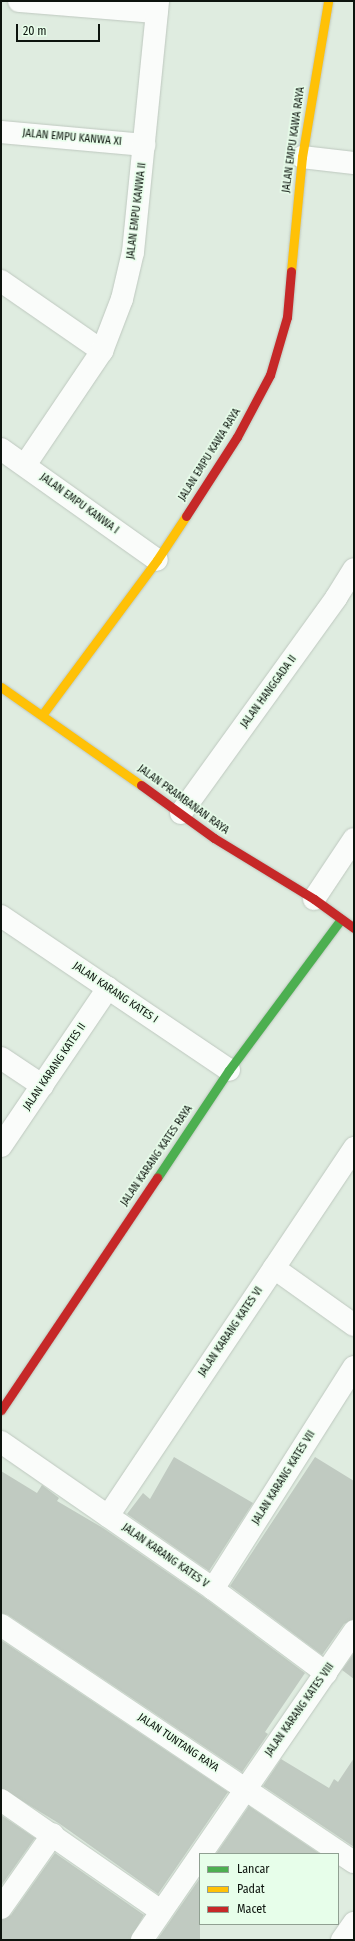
<!DOCTYPE html>
<style>
body{margin:0}
#map{position:relative;width:355px;height:1941px;overflow:hidden;background:#dfece0;font-family:"Fira Sans Condensed",sans-serif}
div>[style]{position:absolute}
.building>*{inset:0;background:#c0cac1}
.roads{filter:drop-shadow(0 0 1px #bec8bf) drop-shadow(0 0 1px #bec8bf)}
.street>*{height:22px;margin:-11px;padding:0 11px;transform-origin:11px;border-radius:11px;background:#fafcfa}
.fast>*{height:9px;margin:-4.5px;padding:0 4.5px;transform-origin:4.5px;border-radius:4.5px;background:#4caf50}
.slow>*{height:9px;margin:-4.5px;padding:0 4.5px;transform-origin:4.5px;border-radius:4.5px;background:#ffc107}
.jam>*{height:9px;margin:-4.5px;padding:0 4.5px;transform-origin:4.5px;border-radius:4.5px;background:#c62828}
span{translate:-50% -50%;white-space:nowrap;text-align:center;line-height:1.15;-webkit-text-stroke:3px #e7feea;paint-order:stroke}
.street-label{font-size:11px;color:#0d140e}
.frame{position:absolute;inset:0;border:2px solid #0d140e;pointer-events:none}
.legend{position:absolute;left:199px;top:1853px;width:140px;height:72px;box-sizing:border-box;background:#e7feea;border:1px solid #90a092;margin:0;padding:5px 7px;list-style:none;font-size:12px;color:#0d140e}
.legend li{display:flex;align-items:center;gap:8px;height:20px}
.legend b{width:20px;border:1px solid #90a092}
.scale{position:absolute;left:16px;top:24px;width:84px;height:18px;box-sizing:border-box;border:2px solid #0d140e;border-top:0;padding-left:5px;font-size:12px;line-height:14px;white-space:nowrap;color:#0d140e;-webkit-text-stroke:3px #e7feea;paint-order:stroke}
</style>
<div id="map">
<div class="building">
<i style="clip-path:polygon(174px 1457px,253px 1503px,209px 1571px,127px 1514px,143px 1493px,150px 1499px)"></i>
<i style="clip-path:polygon(315px 1457px,354px 1481px,354px 1619px,344px 1624px,322px 1655px,230px 1586px)"></i>
<i style="clip-path:polygon(1px 1471px,37px 1493px,42px 1485px,59px 1498px,57px 1501px,103px 1528px,206px 1599px,305px 1673px,265px 1732px,268px 1734px,242px 1772px,8px 1615px,1px 1613px)"></i>
<i style="clip-path:polygon(1px 1640px,228px 1792px,158px 1894px,60px 1824px,1px 1788px)"></i>
<i style="clip-path:polygon(354px 1653px,354px 1679px,342px 1670px)"></i>
<i style="clip-path:polygon(354px 1758px,354px 1847px,263px 1786px,281px 1759px,329px 1788px,334px 1779px,338px 1782px)"></i>
<i style="clip-path:polygon(249px 1806px,320px 1854px,216px 1854px)"></i>
<i style="clip-path:polygon(1px 1815px,35px 1838px,1px 1886px)"></i>
<i style="clip-path:polygon(55px 1853px,144px 1915px,130px 1940px,1px 1940px,1px 1920px,11px 1915px)"></i>
<i style="clip-path:polygon(200px 1878px,200px 1940px,157px 1940px)"></i>
</div>
<div class="roads">
<div class="street">
<i style="left:19px;top:1px;width:138px;rotate:4.6deg"></i>
<i style="left:1px;top:132px;width:144px;rotate:5.2deg"></i>
<i style="left:302px;top:157px;width:52px;rotate:6.6deg"></i>
<i style="left:1px;top:281px;width:123px;rotate:34.7deg"></i>
<i style="left:1px;top:449px;width:191px;rotate:35.4deg"></i>
<i style="left:25px;top:465px;width:138px;rotate:-56deg"></i>
<i style="left:102px;top:351px;width:56px;rotate:-69deg"></i>
<i style="left:122px;top:299px;width:48px;rotate:-76.8deg"></i>
<i style="left:133px;top:252px;width:252px;rotate:-84.3deg"></i>
<i style="left:181px;top:813px;width:265px;rotate:-54.2deg"></i>
<i style="left:336px;top:598px;width:34px;rotate:-58deg"></i>
<i style="left:314px;top:899px;width:72px;rotate:-56.3deg"></i>
<i style="left:1px;top:916px;width:275px;rotate:34deg"></i>
<i style="left:1px;top:1058px;width:50px;rotate:33.7deg"></i>
<i style="left:1px;top:1146px;width:191px;rotate:-55.9deg"></i>
<i style="left:274px;top:1268px;width:98px;rotate:35.5deg"></i>
<i style="left:1px;top:1442px;width:258px;rotate:34.7deg"></i>
<i style="left:213px;top:1589px;width:141px;rotate:36.6deg"></i>
<i style="left:108px;top:1516px;width:443px;rotate:-56.2deg"></i>
<i style="left:213px;top:1589px;width:263px;rotate:-57.6deg"></i>
<i style="left:1px;top:1625px;width:425px;rotate:33.9deg"></i>
<i style="left:1px;top:1800px;width:195px;rotate:34.8deg"></i>
<i style="left:1px;top:1908px;width:90px;rotate:-54.9deg"></i>
<i style="left:142px;top:1940px;width:375px;rotate:-55.5deg"></i>
<i style="left:342px;top:1940px;width:21px;rotate:-55deg"></i>
</div>
<div class="fast">
<i style="left:157px;top:1178px;width:130px;rotate:-56.3deg"></i>
<i style="left:229px;top:1070px;width:188px;rotate:-53.4deg"></i>
</div>
<div class="slow">
<i style="left:291px;top:271px;width:115px;rotate:-84.5deg"></i>
<i style="left:302px;top:157px;width:158px;rotate:-80.5deg"></i>
<i style="left:1px;top:687px;width:171px;rotate:35deg"></i>
<i style="left:42px;top:715px;width:193px;rotate:-53.4deg"></i>
<i style="left:157px;top:560px;width:53px;rotate:-56.6deg"></i>
</div>
<div class="jam">
<i style="left:186px;top:516px;width:94px;rotate:-57.2deg"></i>
<i style="left:237px;top:437px;width:70px;rotate:-62deg"></i>
<i style="left:270px;top:375px;width:60px;rotate:-73.7deg"></i>
<i style="left:287px;top:317px;width:46px;rotate:-85deg"></i>
<i style="left:141px;top:785px;width:90px;rotate:36deg"></i>
<i style="left:214px;top:838px;width:117px;rotate:31.4deg"></i>
<i style="left:314px;top:899px;width:49px;rotate:35.9deg"></i>
<i style="left:1px;top:1410px;width:280px;rotate:-56.1deg"></i>
</div>
</div>
<div class="street-label">
<span style="left:72px;top:138px;rotate:5deg">JALAN EMPU KANWA XI</span>
<span style="left:294px;top:140px;rotate:-82deg">JALAN EMPU KAWA RAYA</span>
<span style="left:137px;top:211px;rotate:-83deg">JALAN EMPU KANWA II</span>
<span style="left:210px;top:455px;rotate:-58deg">JALAN EMPU KAWA RAYA</span>
<span style="left:79px;top:504px;rotate:36deg">JALAN EMPU KANWA I</span>
<span style="left:269px;top:692px;rotate:-54deg">JALAN HANGGADA II</span>
<span style="left:183px;top:800px;rotate:36deg">JALAN PRAMBANAN RAYA</span>
<span style="left:115px;top:993px;rotate:34deg">JALAN KARANG KATES I</span>
<span style="left:55px;top:1067px;rotate:-56deg">JALAN KARANG KATES II</span>
<span style="left:157px;top:1156px;rotate:-56deg">JALAN KARANG KATES RAYA</span>
<span style="left:231px;top:1332px;rotate:-56deg">JALAN KARANG KATES VI</span>
<span style="left:284px;top:1478px;rotate:-58deg">JALAN KARANG KATES VII</span>
<span style="left:165px;top:1556px;rotate:35deg">JALAN KARANG KATES V</span>
<span style="left:300px;top:1710px;rotate:-55deg">JALAN KARANG KATES VIII</span>
<span style="left:178px;top:1743px;rotate:34deg">JALAN TUNTANG RAYA</span>
</div>
<div class="frame"></div>
<ul class="legend">
<li><b style="height:5px;background:#4caf50"></b>Lancar</li>
<li><b style="height:5px;background:#ffc107"></b>Padat</li>
<li><b style="height:5px;background:#c62828"></b>Macet</li>
</ul>
<div class="scale">20 m</div>
</div>
